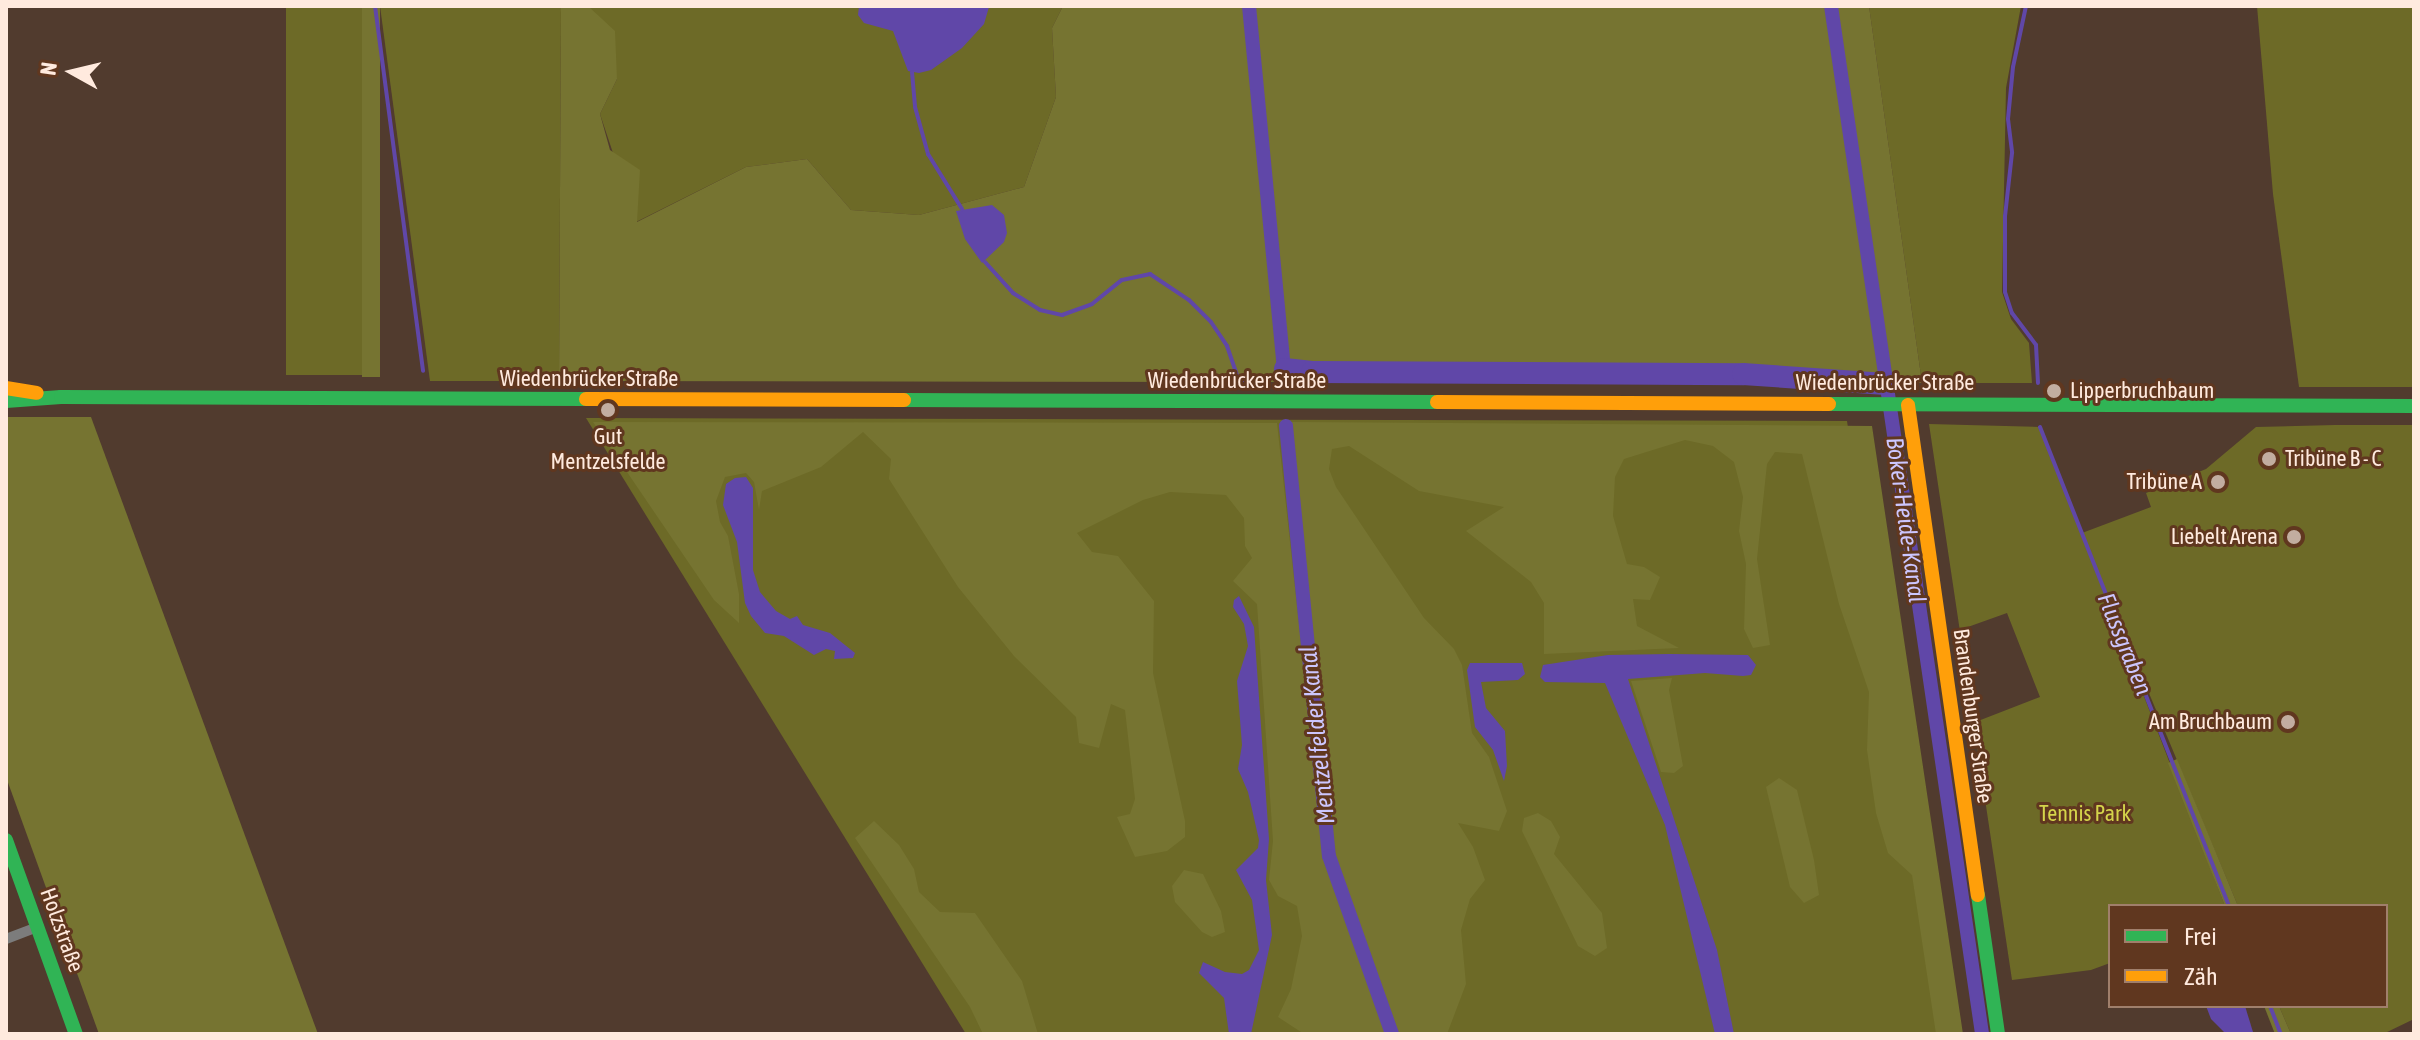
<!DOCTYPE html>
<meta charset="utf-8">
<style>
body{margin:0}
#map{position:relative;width:2420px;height:1040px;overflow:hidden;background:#513b2e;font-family:"Asap Condensed",sans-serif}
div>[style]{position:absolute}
.green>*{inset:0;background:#6d6a27;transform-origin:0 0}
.forest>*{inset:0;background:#767431;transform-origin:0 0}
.water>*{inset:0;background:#6047a8}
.stream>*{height:4px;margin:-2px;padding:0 2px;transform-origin:2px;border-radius:2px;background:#6047a8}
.canal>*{height:14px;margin:-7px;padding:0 7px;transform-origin:7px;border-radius:7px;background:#6047a8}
.river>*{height:22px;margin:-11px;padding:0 11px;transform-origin:11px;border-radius:11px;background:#6047a8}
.street>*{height:10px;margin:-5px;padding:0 5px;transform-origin:5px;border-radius:5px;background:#7c7c7c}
.fast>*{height:14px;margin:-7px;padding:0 7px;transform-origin:7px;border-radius:7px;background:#30b455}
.slow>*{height:14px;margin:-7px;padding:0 7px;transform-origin:7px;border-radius:7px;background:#ff9f0a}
.dots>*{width:22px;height:22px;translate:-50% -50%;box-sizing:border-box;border:4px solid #60371f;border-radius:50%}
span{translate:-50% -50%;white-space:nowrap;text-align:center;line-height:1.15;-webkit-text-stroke:6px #60371f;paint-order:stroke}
.street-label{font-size:22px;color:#ffeade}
.poi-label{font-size:22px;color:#ffeade}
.left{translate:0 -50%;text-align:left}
.right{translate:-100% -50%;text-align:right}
.park-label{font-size:22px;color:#d4d44b}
.water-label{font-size:24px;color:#ccc6fe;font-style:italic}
.frame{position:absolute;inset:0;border:8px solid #ffeade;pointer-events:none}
.legend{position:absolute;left:2108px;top:904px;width:280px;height:104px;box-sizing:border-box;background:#60371f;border:2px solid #a07f6b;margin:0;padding:10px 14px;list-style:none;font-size:24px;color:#ffeade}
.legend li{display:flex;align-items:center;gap:16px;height:40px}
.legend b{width:40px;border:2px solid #a07f6b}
.north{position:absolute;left:32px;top:32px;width:80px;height:80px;-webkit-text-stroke:6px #60371f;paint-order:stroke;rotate:278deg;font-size:22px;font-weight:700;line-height:32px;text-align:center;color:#ffeade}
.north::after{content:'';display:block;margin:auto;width:28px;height:36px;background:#ffeade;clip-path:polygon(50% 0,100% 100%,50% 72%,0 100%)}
</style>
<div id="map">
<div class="green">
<i style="left:286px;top:6px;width:76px;height:369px"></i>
<i style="clip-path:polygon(380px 6px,561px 6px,559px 381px,430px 381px)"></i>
<i style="clip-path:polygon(588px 6px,1063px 6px,1052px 28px,1056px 97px,1024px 187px,919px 215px,851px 210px,807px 159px,746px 167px,636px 222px,600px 114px,617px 79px)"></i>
<i style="clip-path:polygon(1869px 6px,2021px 6px,2006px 88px,2002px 292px,2011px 319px,2029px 343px,2032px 383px,1922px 383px)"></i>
<i style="clip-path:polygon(2257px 6px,2414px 6px,2414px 387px,2299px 387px,2273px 194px)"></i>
<i style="clip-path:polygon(586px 418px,1847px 421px,1940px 1034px,966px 1034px)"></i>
<i style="clip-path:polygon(evenodd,1929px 424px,2040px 427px,2225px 906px,2110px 906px,2110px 963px,2091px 970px,2012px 980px,1929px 424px,2007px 613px,2040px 697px,1978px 721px,1965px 628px,2007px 613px)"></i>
<i style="clip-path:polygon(2335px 425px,2414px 425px,2414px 1019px,2383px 1034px,2291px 1034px,2279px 1006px,2386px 1006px,2386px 906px,2238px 906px,2082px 533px,2151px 507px,2146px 493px,2206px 469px,2256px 427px)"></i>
</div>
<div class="forest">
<i style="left:362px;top:6px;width:18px;height:371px"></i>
<i style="clip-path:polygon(561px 6px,588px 6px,615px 31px,617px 79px,600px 114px,610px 150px,640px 170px,637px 222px,746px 167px,807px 159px,851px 210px,919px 215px,1024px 187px,1056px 97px,1052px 28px,1063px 6px,1869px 6px,1922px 383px,559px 381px)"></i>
<i style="clip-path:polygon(6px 417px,91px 417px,318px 1034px,99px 1034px,6px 777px)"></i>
<i style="clip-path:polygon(593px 422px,1277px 423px,1324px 853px,1388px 1034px,1304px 1034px,1278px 1017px,1291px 989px,1302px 936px,1297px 906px,1278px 896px,1269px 880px,1273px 841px,1257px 604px,1233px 581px,1252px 558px,1245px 546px,1244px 518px,1226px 495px,1170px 492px,1143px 500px,1077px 533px,1092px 552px,1118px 556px,1154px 601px,1153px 673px,1185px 821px,1185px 837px,1167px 851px,1135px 857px,1117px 817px,1130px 814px,1135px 799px,1125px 710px,1111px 704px,1099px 748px,1079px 743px,1076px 717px,1014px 656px,958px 587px,889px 479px,891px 459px,863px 432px,821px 467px,762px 491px,759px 510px,754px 482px,746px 473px,725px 477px,716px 501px,720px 522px,728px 536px,739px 594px,739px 623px,714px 600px)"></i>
<i style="clip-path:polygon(1290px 422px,1872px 426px,1963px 1034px,1936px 1034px,1912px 875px,1888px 853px,1876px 813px,1867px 750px,1869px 692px,1839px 604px,1802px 454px,1775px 452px,1767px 464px,1757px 559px,1770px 645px,1753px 648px,1744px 629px,1746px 564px,1739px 531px,1743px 497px,1734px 462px,1713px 446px,1685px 440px,1624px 459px,1615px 477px,1613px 516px,1627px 564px,1644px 567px,1660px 577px,1650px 600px,1633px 599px,1637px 626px,1679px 648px,1544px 654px,1544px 603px,1531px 582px,1466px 531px,1504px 507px,1419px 491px,1349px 446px,1332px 449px,1329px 469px,1336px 487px,1424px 618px,1454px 649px,1462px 665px,1472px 733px,1489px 757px,1507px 811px,1499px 831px,1458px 823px,1473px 847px,1485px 880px,1470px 899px,1461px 930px,1466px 984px,1447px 1034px,1397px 1034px,1331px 856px)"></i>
<i style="clip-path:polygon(1672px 678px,1669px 690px,1683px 766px,1674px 773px,1661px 772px,1631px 681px)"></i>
<i style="clip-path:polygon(2177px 759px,2205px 826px,2238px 906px,2225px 906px,2168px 763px)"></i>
<i style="clip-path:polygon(1779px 778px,1797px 790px,1814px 860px,1819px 895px,1804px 903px,1790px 887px,1766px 787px)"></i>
<i style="clip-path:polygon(1538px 813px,1551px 821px,1560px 837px,1554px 854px,1602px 913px,1607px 948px,1595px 956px,1578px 946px,1522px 831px,1524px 818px)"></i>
<i style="clip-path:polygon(874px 821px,899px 845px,914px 869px,919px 892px,940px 912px,975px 913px,1022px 981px,1038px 1034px,983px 1034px,970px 1007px,855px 838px)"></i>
<i style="clip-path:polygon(1184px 870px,1203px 874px,1221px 911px,1225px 932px,1212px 937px,1202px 932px,1175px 902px,1172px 886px)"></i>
<i style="clip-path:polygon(2264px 1006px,2279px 1006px,2291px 1034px,2275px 1034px)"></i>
</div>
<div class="water">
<i style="clip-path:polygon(859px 6px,988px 6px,989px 7px,984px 24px,962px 48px,931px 70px,919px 73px,908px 71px,893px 31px,864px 23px,858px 15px)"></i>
<i style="clip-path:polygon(992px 205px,1004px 215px,1007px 233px,1004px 242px,982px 263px,965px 239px,956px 211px)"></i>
<i style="clip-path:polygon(746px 477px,753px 488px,753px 570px,760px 592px,776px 611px,790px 619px,797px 616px,803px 625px,830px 633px,855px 653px,853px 658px,834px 659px,835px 651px,826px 649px,814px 655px,784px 636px,765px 633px,751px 616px,745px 603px,737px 542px,723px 505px,726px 484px,735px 478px)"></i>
<i style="clip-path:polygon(1239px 596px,1254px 627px,1269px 839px,1266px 880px,1272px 935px,1251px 1034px,1229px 1034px,1224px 998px,1199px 973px,1203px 962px,1225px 972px,1242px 974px,1249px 970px,1259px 950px,1252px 900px,1236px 870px,1258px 848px,1259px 840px,1248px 792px,1238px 769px,1242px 745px,1237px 681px,1248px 646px,1244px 624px,1233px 607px,1234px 600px)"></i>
<i style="clip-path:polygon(1670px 654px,1748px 655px,1756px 665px,1751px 675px,1743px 676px,1705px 673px,1628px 679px,1717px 950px,1734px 1034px,1715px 1034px,1665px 825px,1605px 683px,1545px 682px,1540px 677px,1543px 665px,1608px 655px)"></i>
<i style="clip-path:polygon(1470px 663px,1522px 663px,1525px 674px,1518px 680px,1481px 682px,1486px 708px,1505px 731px,1507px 766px,1504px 781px,1493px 750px,1475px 727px,1467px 670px)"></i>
<i style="clip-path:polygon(2206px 1006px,2245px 1006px,2253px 1032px,2226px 1034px,2211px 1019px)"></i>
</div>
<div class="stream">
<i style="left:375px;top:6px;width:368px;rotate:82.5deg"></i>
<i style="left:2026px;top:6px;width:62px;rotate:102deg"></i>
<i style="left:2013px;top:67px;width:52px;rotate:95.5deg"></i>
<i style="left:2008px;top:119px;width:34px;rotate:83deg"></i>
<i style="left:2012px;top:153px;width:63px;rotate:96.3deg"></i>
<i style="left:2005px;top:216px;width:76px;rotate:90deg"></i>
<i style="left:2005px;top:292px;width:22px;rotate:72deg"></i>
<i style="left:2012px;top:313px;width:40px;rotate:53deg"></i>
<i style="left:2036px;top:345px;width:38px;rotate:87deg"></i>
<i style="left:912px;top:72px;width:35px;rotate:85deg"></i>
<i style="left:915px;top:107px;width:49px;rotate:74.5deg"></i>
<i style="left:928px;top:154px;width:65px;rotate:58.3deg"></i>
<i style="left:985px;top:262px;width:42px;rotate:47.9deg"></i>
<i style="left:1013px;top:293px;width:32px;rotate:32deg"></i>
<i style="left:1040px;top:310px;width:23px;rotate:13deg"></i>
<i style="left:1062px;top:315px;width:32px;rotate:-20deg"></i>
<i style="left:1092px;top:304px;width:38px;rotate:-39deg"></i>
<i style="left:1122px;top:280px;width:29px;rotate:-12deg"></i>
<i style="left:1150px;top:274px;width:47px;rotate:33.7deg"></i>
<i style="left:1189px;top:300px;width:31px;rotate:45deg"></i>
<i style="left:1211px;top:322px;width:29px;rotate:56deg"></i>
<i style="left:1227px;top:346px;width:36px;rotate:71deg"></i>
<i style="left:1239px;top:380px;width:11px"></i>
<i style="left:2040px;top:427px;width:515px;rotate:68.47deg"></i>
<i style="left:2270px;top:1006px;width:30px;rotate:69deg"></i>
</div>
<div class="canal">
<i style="left:1249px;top:6px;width:378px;rotate:84.5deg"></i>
<i style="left:1831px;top:6px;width:1039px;rotate:81.64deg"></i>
<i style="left:1286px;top:426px;width:432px;rotate:84.3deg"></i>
<i style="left:1329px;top:856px;width:189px;rotate:70.5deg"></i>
</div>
<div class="river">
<i style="left:1285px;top:369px;width:27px;rotate:6deg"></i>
<i style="left:1312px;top:372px;width:431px;rotate:0.3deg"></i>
<i style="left:1743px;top:374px;width:143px;rotate:4deg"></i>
</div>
<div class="street">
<i style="left:6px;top:939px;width:34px;rotate:-21deg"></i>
</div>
<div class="fast">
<i style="left:904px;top:400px;width:533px;rotate:0.21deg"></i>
<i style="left:6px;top:401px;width:55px;rotate:-4.2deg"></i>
<i style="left:61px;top:397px;width:525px;rotate:0.22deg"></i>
<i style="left:1829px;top:404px;width:585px;rotate:0.2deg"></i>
<i style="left:6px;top:840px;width:206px;rotate:70.2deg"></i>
<i style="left:1978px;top:895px;width:140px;rotate:81.8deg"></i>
</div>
<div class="slow">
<i style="left:6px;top:388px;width:31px;rotate:9deg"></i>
<i style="left:586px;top:399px;width:318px;rotate:0.2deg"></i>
<i style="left:1437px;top:402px;width:392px;rotate:0.3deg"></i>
<i style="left:1908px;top:405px;width:495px;rotate:81.9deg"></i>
</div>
<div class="dots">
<i style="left:2054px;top:391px;background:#c2ada0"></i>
<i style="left:608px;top:410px;background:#c2ada0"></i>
<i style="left:2269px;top:459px;background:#c2ada0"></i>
<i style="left:2218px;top:482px;background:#c2ada0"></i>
<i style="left:2294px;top:537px;background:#c2ada0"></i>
<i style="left:2288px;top:722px;background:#c2ada0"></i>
</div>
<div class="street-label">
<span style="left:589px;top:379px">Wiedenbrücker Straße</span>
<span style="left:1237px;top:381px">Wiedenbrücker Straße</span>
<span style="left:1885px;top:383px">Wiedenbrücker Straße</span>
<span style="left:1973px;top:716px;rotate:82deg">Brandenburger Straße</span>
<span style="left:62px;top:930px;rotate:70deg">Holzstraße</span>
</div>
<div class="poi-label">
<span class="left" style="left:2070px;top:391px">Lipperbruchbaum</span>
<span style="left:608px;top:449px">Gut<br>Mentzelsfelde</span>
<span class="left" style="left:2285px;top:459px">Tribüne B - C</span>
<span class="right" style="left:2202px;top:482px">Tribüne A</span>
<span class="right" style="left:2278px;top:537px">Liebelt Arena</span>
<span class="right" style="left:2272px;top:722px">Am Bruchbaum</span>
</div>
<div class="park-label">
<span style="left:2085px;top:814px">Tennis Park</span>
</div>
<div class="water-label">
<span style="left:1906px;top:520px;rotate:82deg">Boker-Heide-Kanal</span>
<span style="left:2125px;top:644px;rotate:68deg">Flussgraben</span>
<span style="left:1317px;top:735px;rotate:-96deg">Mentzelfelder Kanal</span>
</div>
<div class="frame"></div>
<ul class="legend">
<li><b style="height:10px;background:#30b455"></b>Frei</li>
<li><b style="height:10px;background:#ff9f0a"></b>Zäh</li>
</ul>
<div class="north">N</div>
</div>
